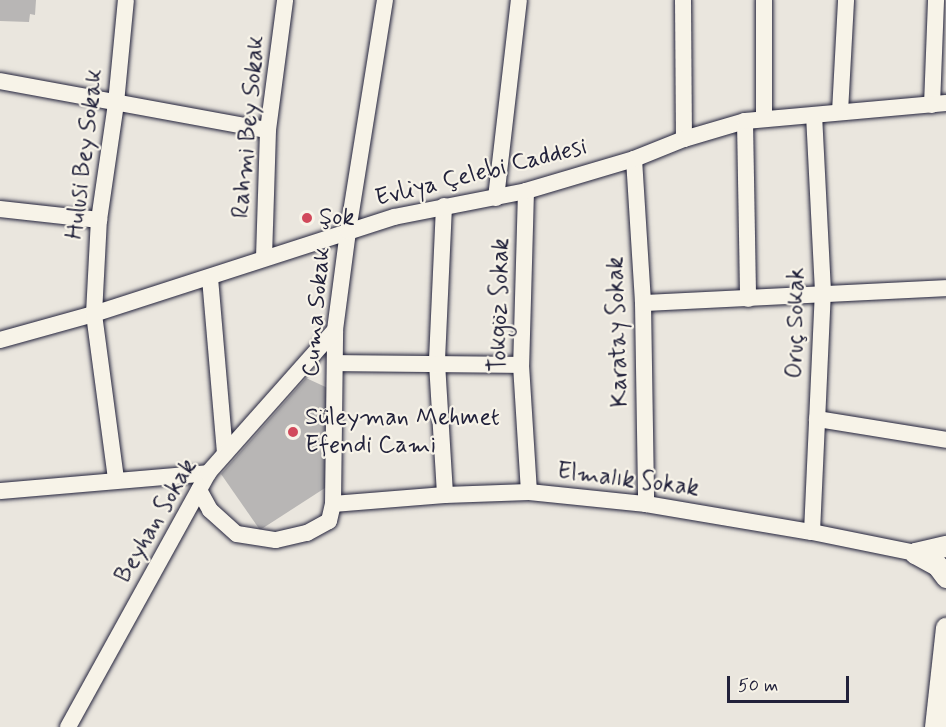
<!DOCTYPE html>
<meta charset="utf-8">
<style>
body{margin:0}
#map{position:relative;width:946px;height:727px;overflow:hidden;background:#eae6de;font-family:Mynerve,sans-serif}
div>[style]{position:absolute}
.building>*{inset:0;background:#b8b6b5}
.roads{filter:drop-shadow(0 0 2px #22223b) drop-shadow(0 0 2px #22223b)}
.minor>*{height:16px;margin:-8px;padding:0 8px;transform-origin:8px;border-radius:8px;background:#f7f3e8}
.major>*{height:21px;margin:-10.5px;padding:0 10.5px;transform-origin:10.5px;border-radius:10.5px;background:#f7f3e8}
.dots>*{width:16px;height:16px;translate:-50% -50%;box-sizing:border-box;border:3px solid #f7f3e8;border-radius:50%}
span{translate:-50% -50%;white-space:nowrap;text-align:center;line-height:1.15;-webkit-text-stroke:4.5px #f7f3e8;paint-order:stroke}
.street-label{font-size:24px;color:#22223b}
.poi-label{font-size:24px;color:#22223b}
.left{translate:0 -50%;text-align:left}
.scale{position:absolute;left:727px;top:676px;width:122px;height:27px;box-sizing:border-box;border:3px solid #22223b;border-top:0;padding-left:8px;font-size:18px;line-height:21px;white-space:nowrap;color:#22223b;-webkit-text-stroke:4px #f7f3e8;paint-order:stroke}
</style>
<div id="map">
<div class="building">
<i style="clip-path:polygon(0 0,36px 0,35px 15px,30px 14px,29px 22px,0 21px)"></i>
<i style="clip-path:polygon(306px 378px,330px 389px,325px 488px,260px 530px,221px 474px)"></i>
</div>
<div class="roads">
<div class="minor">
<i style="left:683px;top:0;width:139px;rotate:89.6deg"></i>
<i style="left:0;top:81px;width:272px;rotate:10.4deg"></i>
<i style="left:932px;top:105px;width:105px;rotate:-87.8deg"></i>
<i style="left:840px;top:112px;width:112px;rotate:-86.9deg"></i>
<i style="left:764px;top:117px;width:117px;rotate:-90deg"></i>
<i style="left:745px;top:121px;width:178px;rotate:89deg"></i>
<i style="left:634px;top:159px;width:144px;rotate:86.4deg"></i>
<i style="left:643px;top:303px;width:201px;rotate:89.1deg"></i>
<i style="left:526px;top:191px;width:174px;rotate:91.6deg"></i>
<i style="left:521px;top:365px;width:127px;rotate:86.4deg"></i>
<i style="left:496px;top:198px;width:199px;rotate:-83.4deg"></i>
<i style="left:444px;top:206px;width:157px;rotate:92.6deg"></i>
<i style="left:437px;top:363px;width:132px;rotate:86.5deg"></i>
<i style="left:0;top:209px;width:100px;rotate:6.3deg"></i>
<i style="left:264px;top:258px;width:128px;rotate:-88.2deg"></i>
<i style="left:268px;top:130px;width:131px;rotate:-82.5deg"></i>
<i style="left:210px;top:278px;width:176px;rotate:85.1deg"></i>
<i style="left:643px;top:303px;width:303px;rotate:-2.8deg"></i>
<i style="left:0;top:340px;width:98px;rotate:-15.5deg"></i>
<i style="left:94px;top:314px;width:315px;rotate:-17.9deg"></i>
<i style="left:394px;top:217px;width:135px;rotate:-11.1deg"></i>
<i style="left:526px;top:191px;width:113px;rotate:-16.5deg"></i>
<i style="left:634px;top:159px;width:54px;rotate:-21.8deg"></i>
<i style="left:684px;top:139px;width:64px;rotate:-16.4deg"></i>
<i style="left:745px;top:121px;width:202px;rotate:-5.1deg"></i>
<i style="left:335px;top:363px;width:186px;rotate:0.6deg"></i>
<i style="left:817px;top:419px;width:131px;rotate:9.2deg"></i>
<i style="left:116px;top:479px;width:166px;rotate:-97.6deg"></i>
<i style="left:94px;top:314px;width:94px;rotate:-87deg"></i>
<i style="left:99px;top:220px;width:118px;rotate:-81.7deg"></i>
<i style="left:116px;top:103px;width:103px;rotate:-84.5deg"></i>
<i style="left:199px;top:490px;width:23px;rotate:61deg"></i>
<i style="left:210px;top:510px;width:36px;rotate:42deg"></i>
<i style="left:237px;top:534px;width:39px;rotate:9deg"></i>
<i style="left:276px;top:540px;width:32px;rotate:-13deg"></i>
<i style="left:307px;top:533px;width:25px;rotate:-29deg"></i>
<i style="left:329px;top:521px;width:17px;rotate:-77deg"></i>
<i style="left:333px;top:504px;width:174px;rotate:-89.3deg"></i>
<i style="left:335px;top:330px;width:100px;rotate:-82.5deg"></i>
<i style="left:348px;top:231px;width:234px;rotate:-80.9deg"></i>
<i style="left:0;top:491px;width:209px;rotate:-4.9deg"></i>
<i style="left:333px;top:504px;width:112px;rotate:-4.6deg"></i>
<i style="left:445px;top:495px;width:84px;rotate:-2deg"></i>
<i style="left:529px;top:492px;width:118px;rotate:5.9deg"></i>
<i style="left:646px;top:504px;width:168px;rotate:9.6deg"></i>
<i style="left:812px;top:532px;width:105px;rotate:11.5deg"></i>
<i style="left:812px;top:532px;width:240px;rotate:-87.4deg"></i>
<i style="left:823px;top:292px;width:177px;rotate:-92.9deg"></i>
<i style="left:68px;top:727px;width:290px;rotate:-61.1deg"></i>
<i style="left:208px;top:473px;width:191px;rotate:-48.4deg"></i>
</div>
<div class="major">
<i style="left:915px;top:553px;width:25px;rotate:29deg"></i>
<i style="left:937px;top:565px;width:15px;rotate:53deg"></i>
<i style="left:915px;top:553px;width:32px;rotate:-13deg"></i>
<i style="left:935px;top:727px;width:100px;rotate:-83.7deg"></i>
</div>
</div>
<div class="dots">
<i style="left:307px;top:218px;background:#d1495b"></i>
<i style="left:293px;top:432px;background:#d1495b"></i>
</div>
<div class="street-label">
<span style="left:249px;top:127px;rotate:-85deg">Rahmi Bey Sokak</span>
<span style="left:85px;top:154px;rotate:-83deg">Hulusi Bey Sokak</span>
<span style="left:481px;top:173px;rotate:-14deg">Evliya Çelebi Caddesi</span>
<span style="left:500px;top:305px;rotate:-89deg">Tokgöz Sokak</span>
<span style="left:317px;top:312px;rotate:-85deg">Cuma Sokak</span>
<span style="left:796px;top:323px;rotate:-89deg">Oruç Sokak</span>
<span style="left:618px;top:332px;rotate:-92deg">Karatay Sokak</span>
<span style="left:628px;top:480px;rotate:7deg">Elmalık Sokak</span>
<span style="left:156px;top:521px;rotate:-60deg">Beyhan Sokak</span>
</div>
<div class="poi-label">
<span class="left" style="left:319px;top:218px">Şok</span>
<span class="left" style="left:305px;top:432px">Süleyman Mehmet<br>Efendi Cami</span>
</div>
<div class="scale">50 m</div>
</div>
